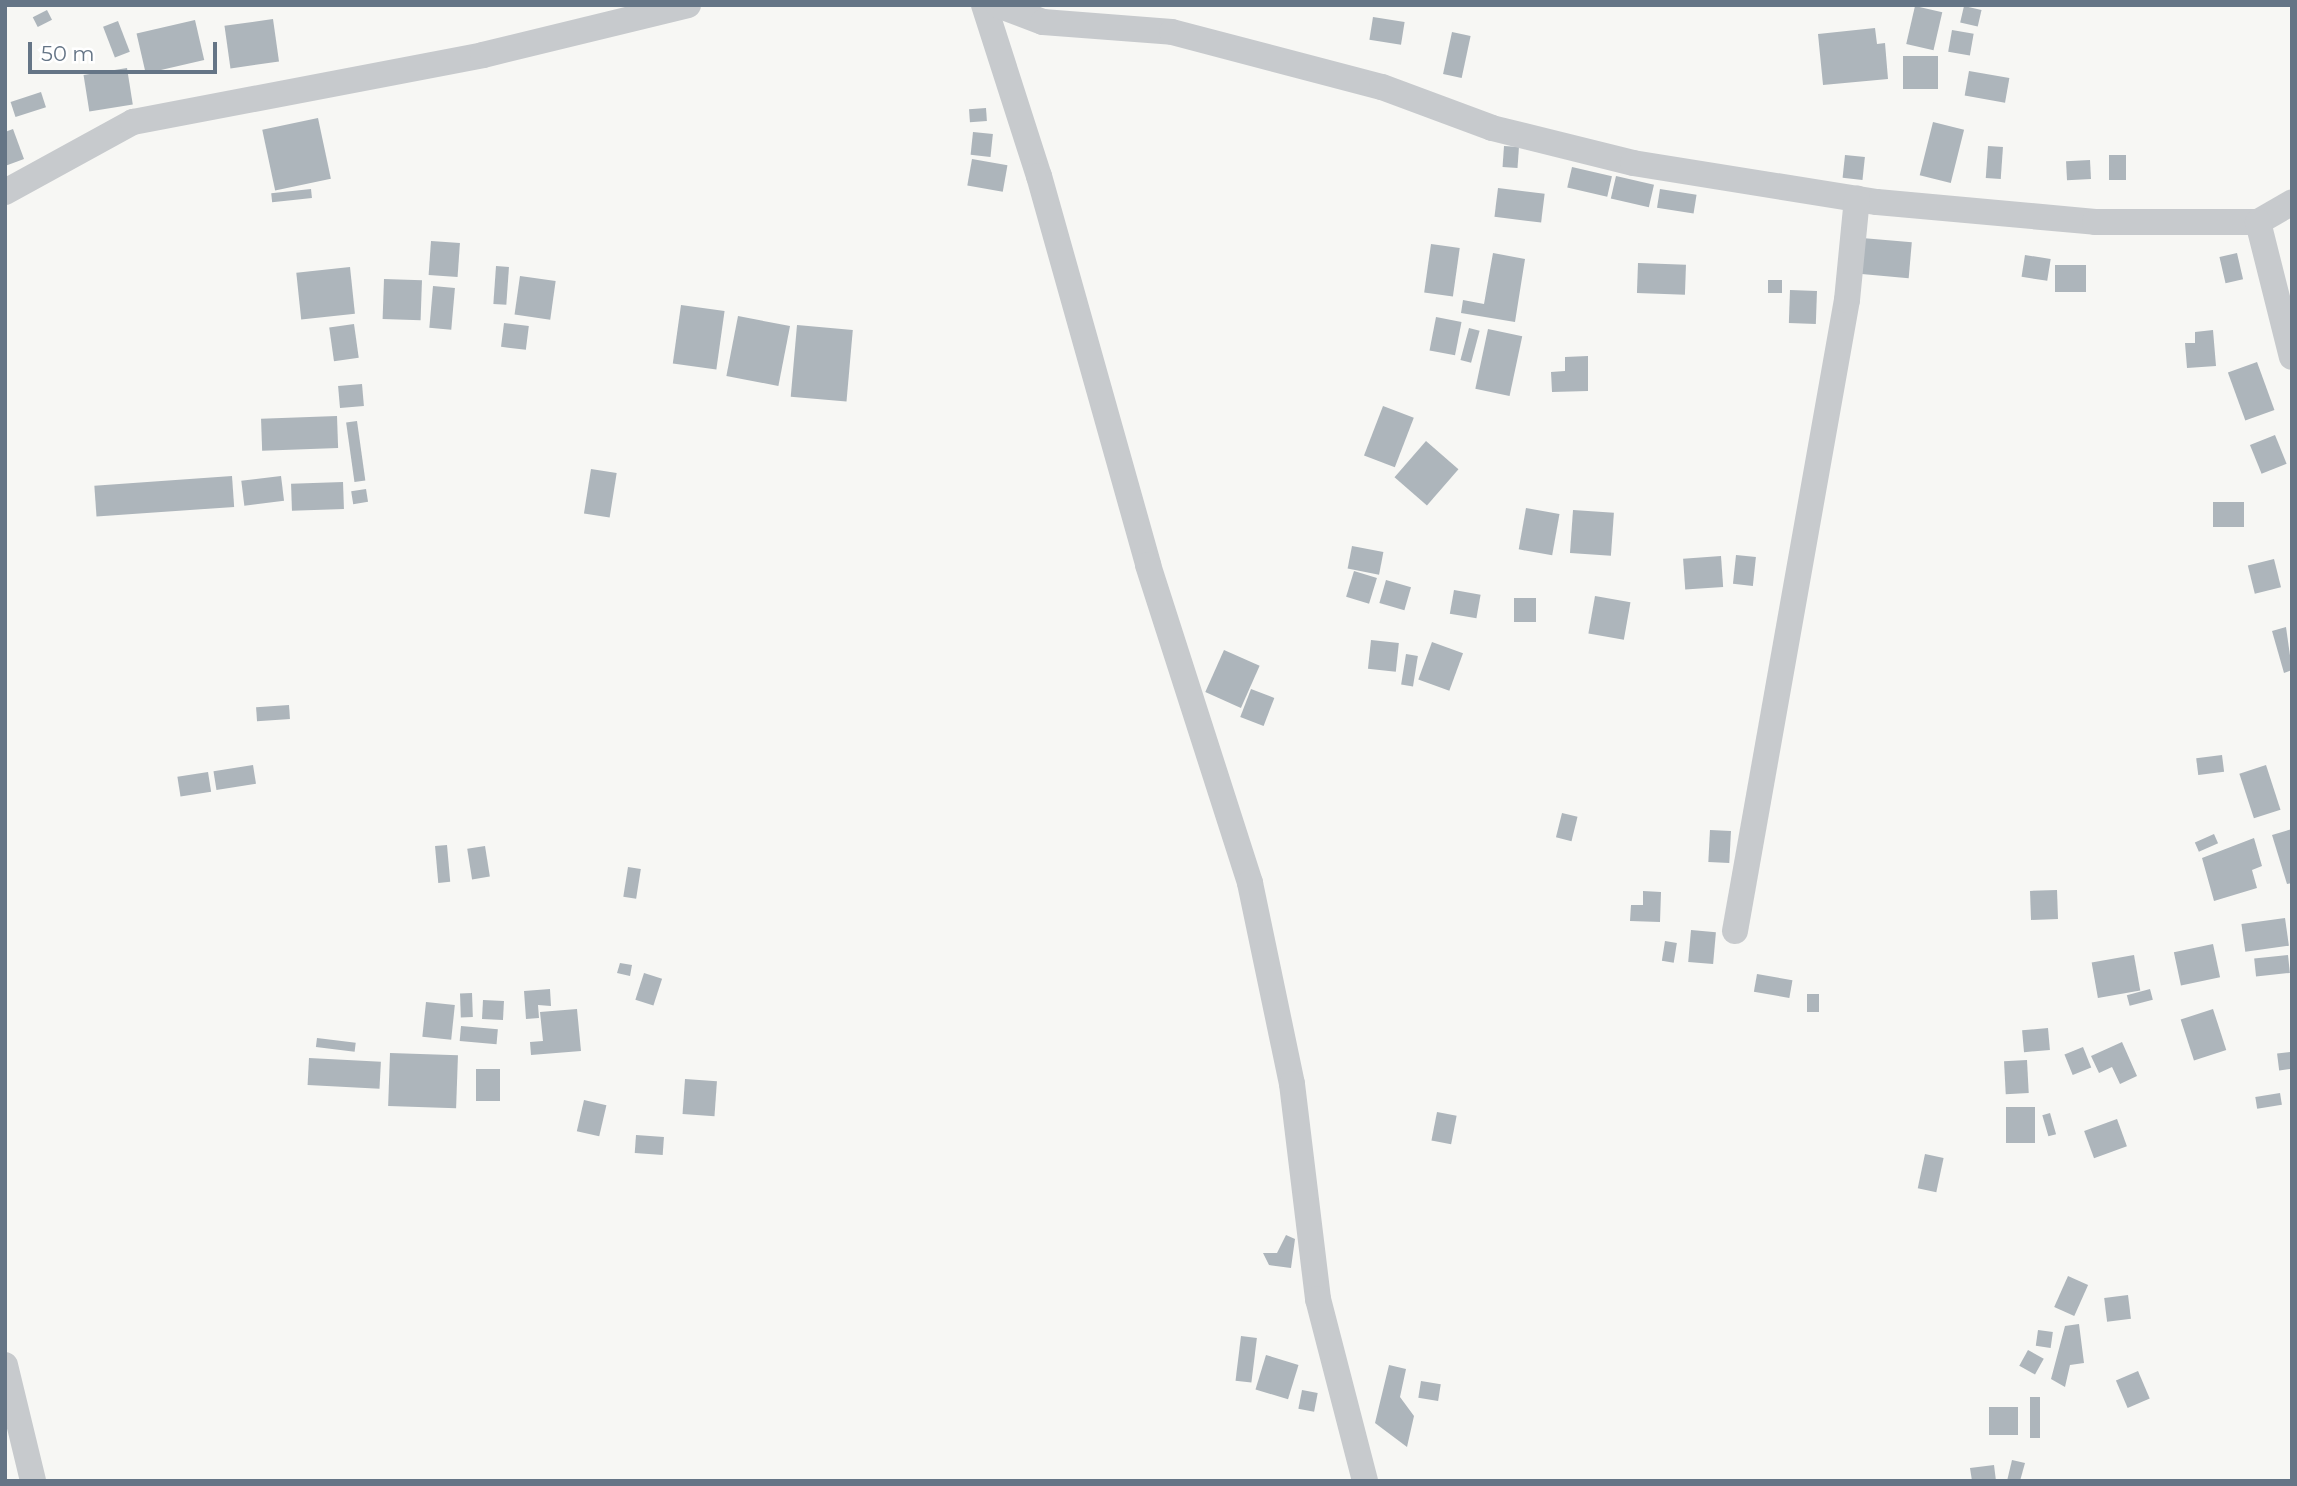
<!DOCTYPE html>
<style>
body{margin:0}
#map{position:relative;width:2297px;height:1486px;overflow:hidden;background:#f7f7f4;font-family:Montserrat,sans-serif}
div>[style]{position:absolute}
.building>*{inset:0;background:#adb5bb;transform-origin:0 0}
.street>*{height:26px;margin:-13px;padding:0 13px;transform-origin:13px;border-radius:13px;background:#c7cacd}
span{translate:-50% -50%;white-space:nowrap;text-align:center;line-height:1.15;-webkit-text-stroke:7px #fff;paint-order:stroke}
.frame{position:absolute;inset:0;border:7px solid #657586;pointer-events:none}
.scale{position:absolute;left:28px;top:42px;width:189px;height:32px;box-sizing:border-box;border:4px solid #657586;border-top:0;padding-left:9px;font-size:21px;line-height:24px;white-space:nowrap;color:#657586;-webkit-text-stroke:5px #fff;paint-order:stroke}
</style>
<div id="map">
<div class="building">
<i style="left:1915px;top:6px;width:28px;height:39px;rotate:13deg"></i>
<i style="left:1964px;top:6px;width:18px;height:17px;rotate:13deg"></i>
<i style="left:47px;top:10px;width:11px;height:16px;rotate:63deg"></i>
<i style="left:1373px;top:17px;width:32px;height:23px;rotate:9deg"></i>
<i style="left:273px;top:19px;width:43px;height:49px;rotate:82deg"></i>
<i style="left:195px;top:20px;width:41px;height:60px;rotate:77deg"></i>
<i style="left:118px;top:21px;width:33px;height:16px;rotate:69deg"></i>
<i style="clip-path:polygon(1875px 28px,1877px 44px,1885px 43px,1888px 79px,1823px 85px,1818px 34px)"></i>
<i style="left:1952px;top:30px;width:22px;height:22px;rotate:10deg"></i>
<i style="left:1452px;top:32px;width:19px;height:43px;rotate:12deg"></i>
<i style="left:1903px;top:56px;width:35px;height:33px"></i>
<i style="left:127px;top:68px;width:37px;height:44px;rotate:81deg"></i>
<i style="left:1969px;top:71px;width:41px;height:25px;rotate:10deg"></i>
<i style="left:41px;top:92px;width:16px;height:32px;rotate:72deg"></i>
<i style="left:986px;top:108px;width:13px;height:17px;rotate:86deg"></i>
<i style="left:318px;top:118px;width:62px;height:57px;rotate:78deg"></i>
<i style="left:1933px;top:122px;width:32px;height:55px;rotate:14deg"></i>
<i style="clip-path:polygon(13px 129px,24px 159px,5px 166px,5px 132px)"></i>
<i style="left:973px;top:132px;width:20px;height:23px;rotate:6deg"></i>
<i style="left:1504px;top:146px;width:15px;height:21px;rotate:4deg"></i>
<i style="left:1988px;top:146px;width:15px;height:32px;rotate:4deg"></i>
<i style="left:1845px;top:155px;width:20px;height:23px;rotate:6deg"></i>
<i style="left:2109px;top:155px;width:17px;height:25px"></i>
<i style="left:972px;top:159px;width:36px;height:27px;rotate:10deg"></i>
<i style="left:2090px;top:160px;width:19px;height:24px;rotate:87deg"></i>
<i style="left:1572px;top:167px;width:41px;height:21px;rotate:13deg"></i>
<i style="left:1616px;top:176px;width:39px;height:23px;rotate:13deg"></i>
<i style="left:1498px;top:188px;width:47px;height:29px;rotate:7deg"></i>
<i style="left:311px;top:189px;width:9px;height:40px;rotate:84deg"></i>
<i style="left:1660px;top:189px;width:37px;height:19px;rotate:9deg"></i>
<i style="left:1862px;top:238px;width:50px;height:36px;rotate:5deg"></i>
<i style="left:431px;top:241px;width:29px;height:34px;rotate:4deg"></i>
<i style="left:1431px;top:244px;width:29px;height:49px;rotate:8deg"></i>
<i style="clip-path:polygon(1493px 253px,1525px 259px,1515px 322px,1461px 313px,1463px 300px,1484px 304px)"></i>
<i style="left:2237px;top:253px;width:27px;height:18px;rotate:77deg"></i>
<i style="left:2025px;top:255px;width:26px;height:22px;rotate:9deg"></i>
<i style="left:1638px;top:263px;width:48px;height:30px;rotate:2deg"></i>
<i style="left:2055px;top:265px;width:31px;height:27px"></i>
<i style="left:496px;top:266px;width:13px;height:38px;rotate:4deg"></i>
<i style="left:350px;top:267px;width:47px;height:54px;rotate:84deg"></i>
<i style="left:520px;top:276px;width:36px;height:39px;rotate:8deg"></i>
<i style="left:384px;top:279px;width:38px;height:40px;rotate:2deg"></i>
<i style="left:1768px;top:280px;width:14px;height:13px"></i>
<i style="left:433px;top:286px;width:22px;height:42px;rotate:5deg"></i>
<i style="left:1790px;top:290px;width:27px;height:33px;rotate:2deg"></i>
<i style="left:681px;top:305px;width:44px;height:59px;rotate:8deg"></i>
<i style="left:738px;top:316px;width:53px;height:61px;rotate:11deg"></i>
<i style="left:1436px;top:317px;width:26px;height:34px;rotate:11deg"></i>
<i style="left:504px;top:323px;width:25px;height:24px;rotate:7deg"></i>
<i style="left:354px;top:324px;width:34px;height:25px;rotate:82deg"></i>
<i style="left:797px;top:325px;width:56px;height:72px;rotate:5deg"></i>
<i style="left:1469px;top:328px;width:11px;height:33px;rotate:15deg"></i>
<i style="left:1488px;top:329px;width:35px;height:61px;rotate:12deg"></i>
<i style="clip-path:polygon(2213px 330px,2216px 366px,2187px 368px,2185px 343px,2195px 343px,2195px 332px)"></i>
<i style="clip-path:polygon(1588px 356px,1588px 391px,1552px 392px,1551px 372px,1565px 371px,1565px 357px)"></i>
<i style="left:2257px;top:362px;width:51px;height:31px;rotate:70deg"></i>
<i style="left:362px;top:384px;width:22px;height:24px;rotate:85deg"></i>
<i style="left:1383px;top:406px;width:33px;height:53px;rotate:21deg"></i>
<i style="left:337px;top:416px;width:32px;height:76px;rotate:88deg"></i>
<i style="left:357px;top:421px;width:60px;height:11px;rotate:82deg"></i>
<i style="left:2275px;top:435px;width:31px;height:27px;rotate:68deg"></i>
<i style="left:1426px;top:441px;width:43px;height:48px;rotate:41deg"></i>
<i style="left:591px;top:469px;width:26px;height:45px;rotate:9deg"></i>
<i style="left:232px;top:476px;width:31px;height:138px;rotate:86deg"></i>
<i style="left:281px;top:476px;width:25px;height:40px;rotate:83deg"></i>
<i style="left:343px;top:482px;width:27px;height:52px;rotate:88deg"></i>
<i style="left:366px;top:489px;width:13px;height:15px;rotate:81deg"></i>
<i style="left:2213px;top:502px;width:31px;height:25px"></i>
<i style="left:1526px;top:508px;width:34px;height:42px;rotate:10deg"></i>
<i style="left:1573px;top:510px;width:41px;height:43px;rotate:4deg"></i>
<i style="left:1352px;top:546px;width:32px;height:23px;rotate:11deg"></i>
<i style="left:1736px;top:555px;width:20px;height:29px;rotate:6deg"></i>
<i style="left:1721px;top:556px;width:31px;height:38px;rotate:86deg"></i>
<i style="left:2274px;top:559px;width:29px;height:27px;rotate:76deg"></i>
<i style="left:1354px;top:571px;width:24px;height:27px;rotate:17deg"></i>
<i style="left:1386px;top:580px;width:26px;height:24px;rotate:16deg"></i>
<i style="left:1454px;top:590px;width:27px;height:24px;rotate:10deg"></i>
<i style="left:1595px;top:596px;width:36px;height:38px;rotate:10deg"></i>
<i style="left:1514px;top:598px;width:22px;height:24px"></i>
<i style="clip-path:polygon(2286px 627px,2292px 670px,2284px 673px,2272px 631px)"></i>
<i style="left:1371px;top:640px;width:28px;height:29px;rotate:6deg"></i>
<i style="left:1432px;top:642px;width:33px;height:40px;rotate:20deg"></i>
<i style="left:1224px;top:650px;width:39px;height:46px;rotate:24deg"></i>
<i style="left:1406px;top:654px;width:12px;height:31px;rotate:9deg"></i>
<i style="left:1251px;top:689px;width:25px;height:30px;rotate:21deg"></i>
<i style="left:289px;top:705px;width:14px;height:33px;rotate:86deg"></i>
<i style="left:2222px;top:755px;width:17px;height:26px;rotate:83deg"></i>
<i style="left:253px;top:765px;width:19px;height:40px;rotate:81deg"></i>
<i style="left:2266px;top:765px;width:47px;height:28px;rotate:72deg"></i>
<i style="left:208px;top:772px;width:20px;height:31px;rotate:81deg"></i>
<i style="left:1562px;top:813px;width:16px;height:25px;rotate:14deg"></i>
<i style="clip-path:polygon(2292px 829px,2292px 883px,2287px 884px,2272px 835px)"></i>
<i style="left:1710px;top:830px;width:21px;height:32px;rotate:3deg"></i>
<i style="left:2214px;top:834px;width:10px;height:21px;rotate:66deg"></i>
<i style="clip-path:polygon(2254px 838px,2262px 866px,2252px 870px,2257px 888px,2214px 901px,2202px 858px)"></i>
<i style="left:447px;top:845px;width:37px;height:12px;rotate:85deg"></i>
<i style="left:485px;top:846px;width:31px;height:18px;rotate:81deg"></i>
<i style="left:628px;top:867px;width:13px;height:30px;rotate:9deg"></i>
<i style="left:2057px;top:890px;width:29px;height:27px;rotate:88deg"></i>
<i style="clip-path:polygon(1643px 891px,1661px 892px,1660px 922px,1630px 921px,1631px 905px,1643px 905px)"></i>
<i style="left:2285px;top:918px;width:28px;height:44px;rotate:82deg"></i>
<i style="left:1691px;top:930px;width:25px;height:32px;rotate:5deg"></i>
<i style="left:1665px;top:941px;width:12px;height:20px;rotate:9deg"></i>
<i style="left:2213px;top:944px;width:34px;height:40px;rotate:78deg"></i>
<i style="left:2134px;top:955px;width:36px;height:43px;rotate:80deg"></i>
<i style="left:2288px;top:955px;width:18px;height:34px;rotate:84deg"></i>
<i style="clip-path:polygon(620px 963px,632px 965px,630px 976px,617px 973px)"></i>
<i style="left:644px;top:973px;width:19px;height:28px;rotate:18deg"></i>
<i style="left:1757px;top:974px;width:36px;height:18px;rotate:10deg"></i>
<i style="clip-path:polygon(550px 989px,551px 1006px,538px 1005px,539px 1018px,526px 1019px,524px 991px)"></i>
<i style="left:2150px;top:989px;width:11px;height:24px;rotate:75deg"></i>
<i style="left:472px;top:993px;width:24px;height:12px;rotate:88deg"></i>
<i style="left:1819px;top:994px;width:18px;height:12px;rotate:90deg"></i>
<i style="left:483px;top:1000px;width:21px;height:19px;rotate:3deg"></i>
<i style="left:426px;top:1002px;width:29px;height:35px;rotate:6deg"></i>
<i style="clip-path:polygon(577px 1009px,581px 1051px,531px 1055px,530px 1042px,543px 1041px,540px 1012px)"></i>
<i style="left:2213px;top:1009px;width:43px;height:34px;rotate:72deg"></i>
<i style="left:461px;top:1026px;width:37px;height:15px;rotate:5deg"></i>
<i style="left:2048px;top:1028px;width:22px;height:26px;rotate:85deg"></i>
<i style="left:317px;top:1038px;width:39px;height:9px;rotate:7deg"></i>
<i style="clip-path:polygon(2122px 1042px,2137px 1076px,2120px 1084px,2112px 1067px,2099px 1073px,2091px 1056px)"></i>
<i style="left:2083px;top:1047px;width:22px;height:20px;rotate:68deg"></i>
<i style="left:2290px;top:1052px;width:17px;height:13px;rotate:83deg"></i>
<i style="left:390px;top:1053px;width:68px;height:53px;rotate:2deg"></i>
<i style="left:309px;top:1058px;width:72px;height:27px;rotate:3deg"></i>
<i style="left:2027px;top:1060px;width:33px;height:23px;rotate:87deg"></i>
<i style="left:476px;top:1069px;width:24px;height:32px"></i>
<i style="left:685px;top:1079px;width:32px;height:35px;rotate:4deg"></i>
<i style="left:2280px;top:1093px;width:12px;height:25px;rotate:81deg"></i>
<i style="left:584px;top:1100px;width:23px;height:32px;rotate:13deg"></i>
<i style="left:2006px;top:1107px;width:29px;height:36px"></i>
<i style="left:1437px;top:1112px;width:20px;height:29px;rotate:11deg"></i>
<i style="left:2050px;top:1113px;width:22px;height:8px;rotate:74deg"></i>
<i style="left:2117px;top:1119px;width:29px;height:35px;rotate:70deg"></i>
<i style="left:636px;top:1135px;width:28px;height:18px;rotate:4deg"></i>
<i style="left:1925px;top:1154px;width:19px;height:35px;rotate:12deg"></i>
<i style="clip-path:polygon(1286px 1235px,1295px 1239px,1291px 1268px,1269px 1265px,1263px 1253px,1277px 1253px)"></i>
<i style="left:2068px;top:1276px;width:22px;height:34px;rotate:24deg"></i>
<i style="left:2128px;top:1295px;width:24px;height:24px;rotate:83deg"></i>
<i style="clip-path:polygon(2079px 1324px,2084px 1363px,2070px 1365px,2065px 1387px,2051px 1379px,2065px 1326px)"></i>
<i style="left:2038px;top:1330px;width:15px;height:16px;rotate:8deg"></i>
<i style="left:1241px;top:1336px;width:16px;height:45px;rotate:7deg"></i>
<i style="left:2028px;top:1350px;width:18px;height:18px;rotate:29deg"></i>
<i style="left:1266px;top:1355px;width:34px;height:36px;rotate:17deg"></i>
<i style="clip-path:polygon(1389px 1365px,1406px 1369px,1400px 1397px,1414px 1416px,1407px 1447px,1375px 1423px)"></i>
<i style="left:2138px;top:1371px;width:30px;height:24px;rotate:67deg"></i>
<i style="left:1421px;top:1381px;width:20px;height:17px;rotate:9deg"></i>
<i style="left:1302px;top:1390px;width:16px;height:19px;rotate:11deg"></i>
<i style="left:2030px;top:1397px;width:10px;height:41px"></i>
<i style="left:1989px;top:1407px;width:29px;height:28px"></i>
<i style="clip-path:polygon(2012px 1460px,2025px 1463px,2020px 1481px,2007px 1481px)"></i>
<i style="clip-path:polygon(1994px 1465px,1996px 1481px,1972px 1481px,1970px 1468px)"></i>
</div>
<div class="street">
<i style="left:984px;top:5px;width:180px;rotate:72.2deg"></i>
<i style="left:1039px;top:176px;width:404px;rotate:74.3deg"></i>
<i style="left:1148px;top:565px;width:334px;rotate:72.2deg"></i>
<i style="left:1250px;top:883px;width:205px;rotate:78.2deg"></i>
<i style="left:1292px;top:1084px;width:217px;rotate:83.1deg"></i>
<i style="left:1318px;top:1299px;width:188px;rotate:75.5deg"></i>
<i style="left:998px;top:5px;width:48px;rotate:20.7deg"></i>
<i style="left:1043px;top:22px;width:129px;rotate:4.4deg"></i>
<i style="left:1172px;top:32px;width:217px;rotate:14.7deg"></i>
<i style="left:1382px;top:87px;width:117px;rotate:20.4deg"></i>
<i style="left:1492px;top:128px;width:145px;rotate:13.9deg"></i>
<i style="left:1633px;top:163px;width:247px;rotate:9.1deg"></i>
<i style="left:1877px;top:202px;width:219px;rotate:5.2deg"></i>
<i style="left:2095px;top:222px;width:163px"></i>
<i style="left:2258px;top:222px;width:39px;rotate:-30deg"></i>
<i style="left:5px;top:192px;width:146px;rotate:-28.7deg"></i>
<i style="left:133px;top:122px;width:356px;rotate:-10.8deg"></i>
<i style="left:483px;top:55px;width:211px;rotate:-13.7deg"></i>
<i style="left:2258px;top:222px;width:139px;rotate:75.9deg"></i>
<i style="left:1735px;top:931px;width:641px;rotate:-79.94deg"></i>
<i style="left:1847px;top:300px;width:102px;rotate:-84.4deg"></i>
<i style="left:5px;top:1365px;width:119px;rotate:76.4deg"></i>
</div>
<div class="frame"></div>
<div class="scale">50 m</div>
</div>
